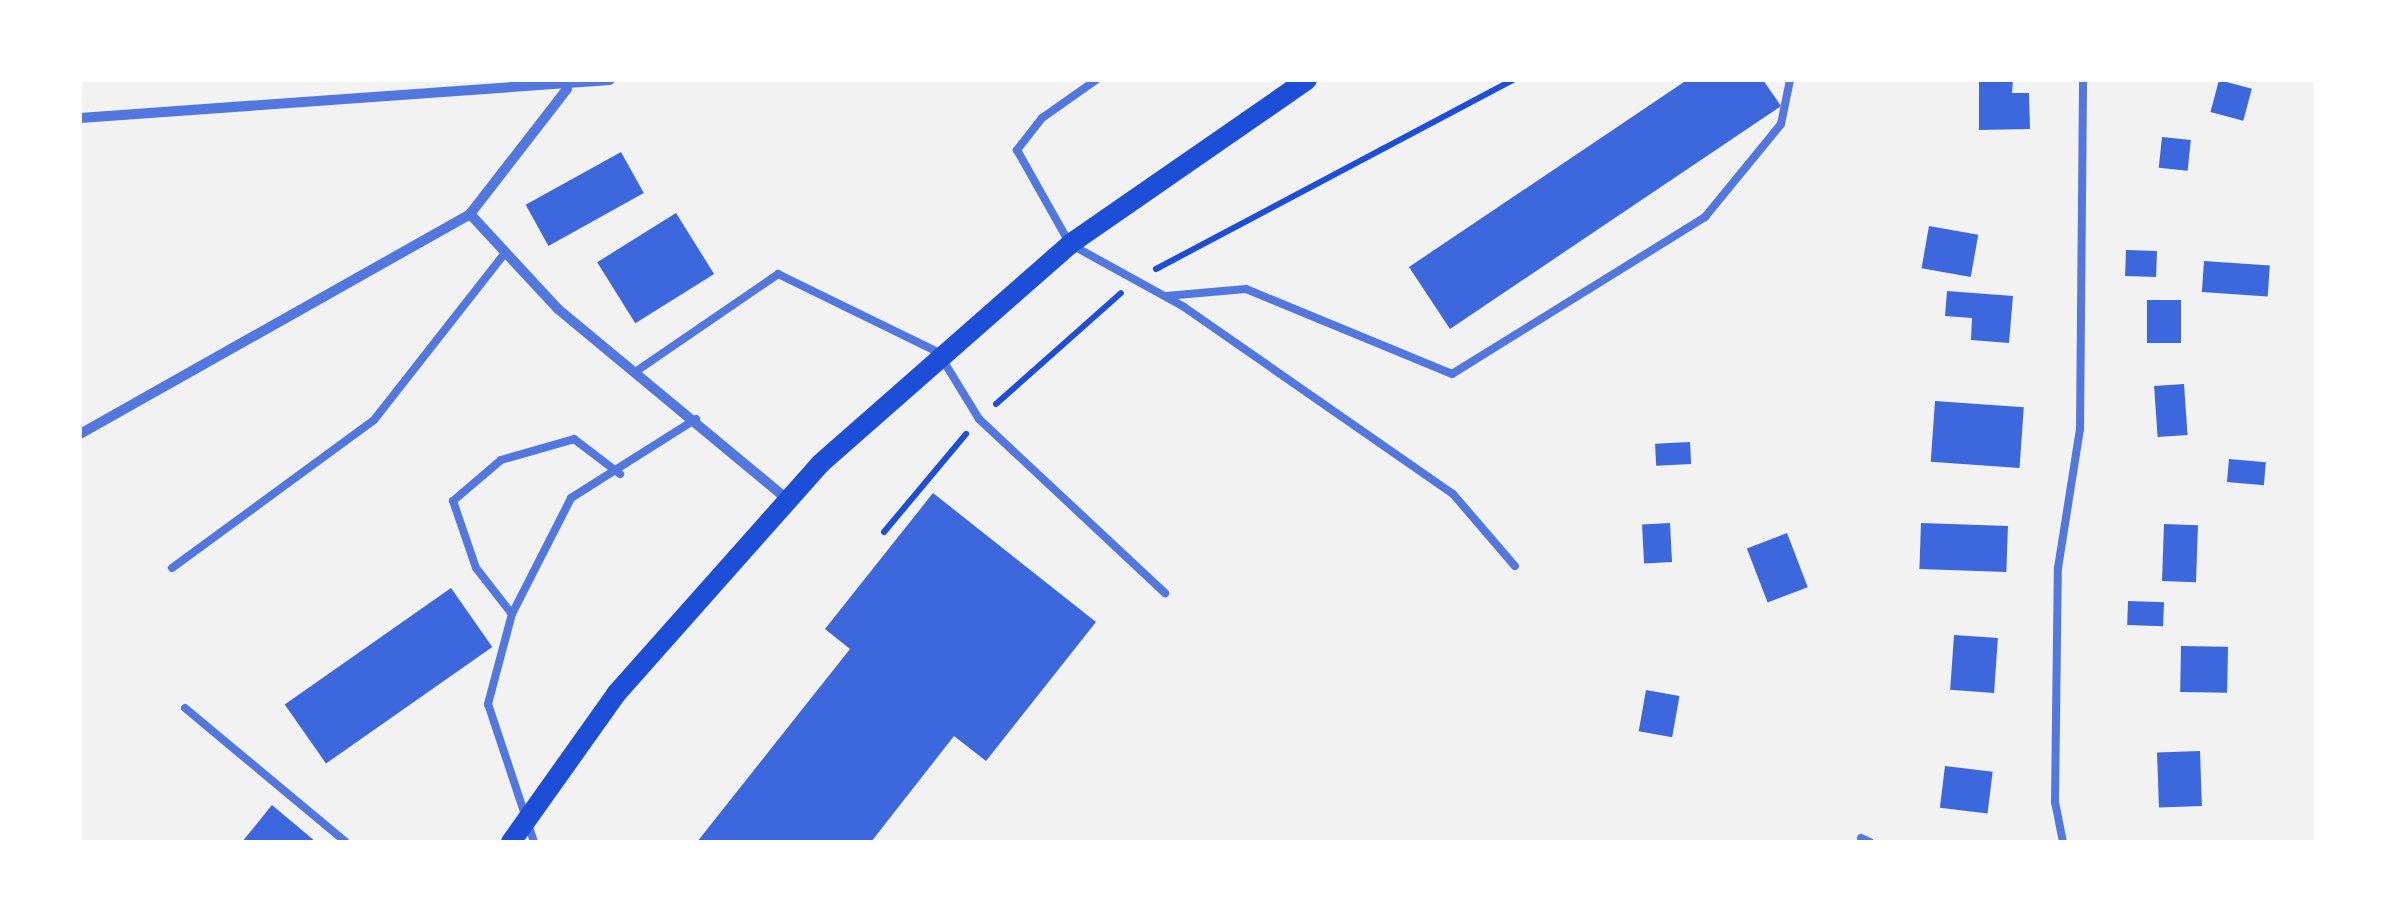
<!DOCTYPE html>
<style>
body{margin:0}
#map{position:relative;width:2396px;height:922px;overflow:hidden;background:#f2f2f2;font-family:Rubik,sans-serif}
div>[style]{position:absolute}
.building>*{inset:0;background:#3d67dc;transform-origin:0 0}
.path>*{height:6px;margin:-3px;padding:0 3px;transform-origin:3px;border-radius:3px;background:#1d4ed8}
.service>*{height:8px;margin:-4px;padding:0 4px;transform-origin:4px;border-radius:4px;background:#5277de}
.minor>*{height:10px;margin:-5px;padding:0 5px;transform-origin:5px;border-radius:5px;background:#5277de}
.secondary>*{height:20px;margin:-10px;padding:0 10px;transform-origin:10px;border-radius:10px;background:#1d4ed8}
span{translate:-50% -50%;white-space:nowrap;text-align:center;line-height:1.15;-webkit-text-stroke:8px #fff;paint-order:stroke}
.frame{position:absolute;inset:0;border:82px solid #fff;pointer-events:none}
</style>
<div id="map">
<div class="building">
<i style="clip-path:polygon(1687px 80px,1763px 80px,1781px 106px,1450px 329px,1409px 267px)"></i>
<i style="clip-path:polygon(1979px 80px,2013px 80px,2012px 93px,2029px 93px,2030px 129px,1979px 130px)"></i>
<i style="left:2219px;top:80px;width:34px;height:33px;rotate:15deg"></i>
<i style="left:2162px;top:137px;width:29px;height:31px;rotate:6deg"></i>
<i style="left:621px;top:152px;width:47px;height:109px;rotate:61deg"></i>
<i style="left:676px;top:213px;width:72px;height:93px;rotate:58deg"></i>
<i style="left:1929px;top:226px;width:50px;height:43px;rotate:10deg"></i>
<i style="left:2126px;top:250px;width:31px;height:26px;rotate:2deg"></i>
<i style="left:2204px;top:261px;width:66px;height:31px;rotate:4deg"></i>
<i style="clip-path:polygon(1947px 291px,2013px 296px,2009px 343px,1971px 340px,1972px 318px,1945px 316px)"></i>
<i style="left:2147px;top:300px;width:34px;height:43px"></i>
<i style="left:2184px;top:384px;width:51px;height:30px;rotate:86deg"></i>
<i style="left:1935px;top:401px;width:89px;height:61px;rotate:4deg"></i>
<i style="left:1690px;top:442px;width:22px;height:35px;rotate:87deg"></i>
<i style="left:2229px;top:459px;width:37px;height:23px;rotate:5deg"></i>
<i style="clip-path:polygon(933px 493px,1096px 622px,986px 761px,954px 736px,871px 842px,697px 842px,850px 649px,825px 629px)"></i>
<i style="left:1670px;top:523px;width:39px;height:28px;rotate:87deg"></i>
<i style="left:1921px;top:523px;width:87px;height:46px;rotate:2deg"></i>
<i style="left:2164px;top:524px;width:34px;height:57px;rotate:2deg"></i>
<i style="left:1787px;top:533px;width:58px;height:43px;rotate:69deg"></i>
<i style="left:451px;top:588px;width:72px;height:203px;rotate:55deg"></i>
<i style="left:2128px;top:601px;width:36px;height:24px;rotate:2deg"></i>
<i style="left:1954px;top:635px;width:44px;height:55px;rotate:4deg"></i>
<i style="left:2181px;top:646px;width:47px;height:46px;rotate:1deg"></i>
<i style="left:1646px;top:690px;width:34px;height:42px;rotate:10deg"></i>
<i style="left:2200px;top:751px;width:55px;height:43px;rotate:88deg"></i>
<i style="left:1945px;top:766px;width:48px;height:42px;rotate:7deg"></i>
<i style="clip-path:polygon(272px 805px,316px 842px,242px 842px)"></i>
</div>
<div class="path">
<i style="left:1156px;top:269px;width:404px;rotate:-27.9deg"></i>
<i style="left:996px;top:404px;width:167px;rotate:-41.6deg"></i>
<i style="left:884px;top:532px;width:128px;rotate:-50.1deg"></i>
</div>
<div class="service">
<i style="left:1096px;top:80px;width:66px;rotate:144.9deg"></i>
<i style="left:1042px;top:118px;width:41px;rotate:128deg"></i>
<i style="left:1017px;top:150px;width:108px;rotate:60.6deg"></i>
<i style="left:1070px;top:244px;width:130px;rotate:28.9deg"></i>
<i style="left:1184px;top:307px;width:328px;rotate:34.8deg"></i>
<i style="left:1453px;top:494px;width:95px;rotate:49.3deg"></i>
<i style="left:1166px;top:296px;width:80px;rotate:-5deg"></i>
<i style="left:1246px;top:289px;width:223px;rotate:22.4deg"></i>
<i style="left:1452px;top:374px;width:298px;rotate:-31.8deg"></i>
<i style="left:1705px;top:217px;width:120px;rotate:-50.7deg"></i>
<i style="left:1781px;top:124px;width:45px;rotate:-78.4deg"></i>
<i style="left:638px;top:370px;width:170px;rotate:-34.4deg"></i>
<i style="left:778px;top:274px;width:178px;rotate:26deg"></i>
<i style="left:938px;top:352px;width:79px;rotate:58.5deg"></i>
<i style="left:979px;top:419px;width:255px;rotate:43.1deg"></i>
<i style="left:172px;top:568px;width:250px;rotate:-36.2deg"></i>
<i style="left:374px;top:420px;width:212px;rotate:-51.9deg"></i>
<i style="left:512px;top:614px;width:58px;rotate:-128deg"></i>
<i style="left:476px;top:568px;width:71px;rotate:-108.9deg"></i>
<i style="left:453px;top:501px;width:63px;rotate:-40.5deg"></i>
<i style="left:501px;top:460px;width:76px;rotate:-16deg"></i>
<i style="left:574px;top:439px;width:58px;rotate:37.3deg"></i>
<i style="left:185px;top:708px;width:209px;rotate:39.8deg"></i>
<i style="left:1861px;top:838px;width:10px;rotate:24deg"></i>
<i style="left:534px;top:842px;width:145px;rotate:-108.4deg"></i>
<i style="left:488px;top:704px;width:93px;rotate:-75.1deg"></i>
<i style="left:512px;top:614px;width:130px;rotate:-63deg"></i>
<i style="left:571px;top:498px;width:148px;rotate:-32.3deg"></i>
<i style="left:2063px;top:842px;width:41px;rotate:-101.3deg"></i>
<i style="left:2055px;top:802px;width:234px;rotate:-89.3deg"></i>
<i style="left:2058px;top:568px;width:141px;rotate:-81deg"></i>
<i style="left:2080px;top:429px;width:349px;rotate:-89.5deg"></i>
</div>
<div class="minor">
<i style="left:567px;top:89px;width:158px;rotate:127.8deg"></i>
<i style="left:470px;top:214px;width:129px;rotate:47.2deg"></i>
<i style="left:558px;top:309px;width:298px;rotate:39.7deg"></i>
<i style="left:80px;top:118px;width:531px;rotate:-4.1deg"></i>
<i style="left:80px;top:434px;width:448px;rotate:-29.4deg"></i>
</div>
<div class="secondary">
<i style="left:511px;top:842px;width:181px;rotate:-54.6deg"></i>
<i style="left:616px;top:694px;width:307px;rotate:-48.4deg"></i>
<i style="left:820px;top:464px;width:333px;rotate:-41.3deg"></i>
<i style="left:1070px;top:244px;width:288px;rotate:-34.7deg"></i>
</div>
<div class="frame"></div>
</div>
